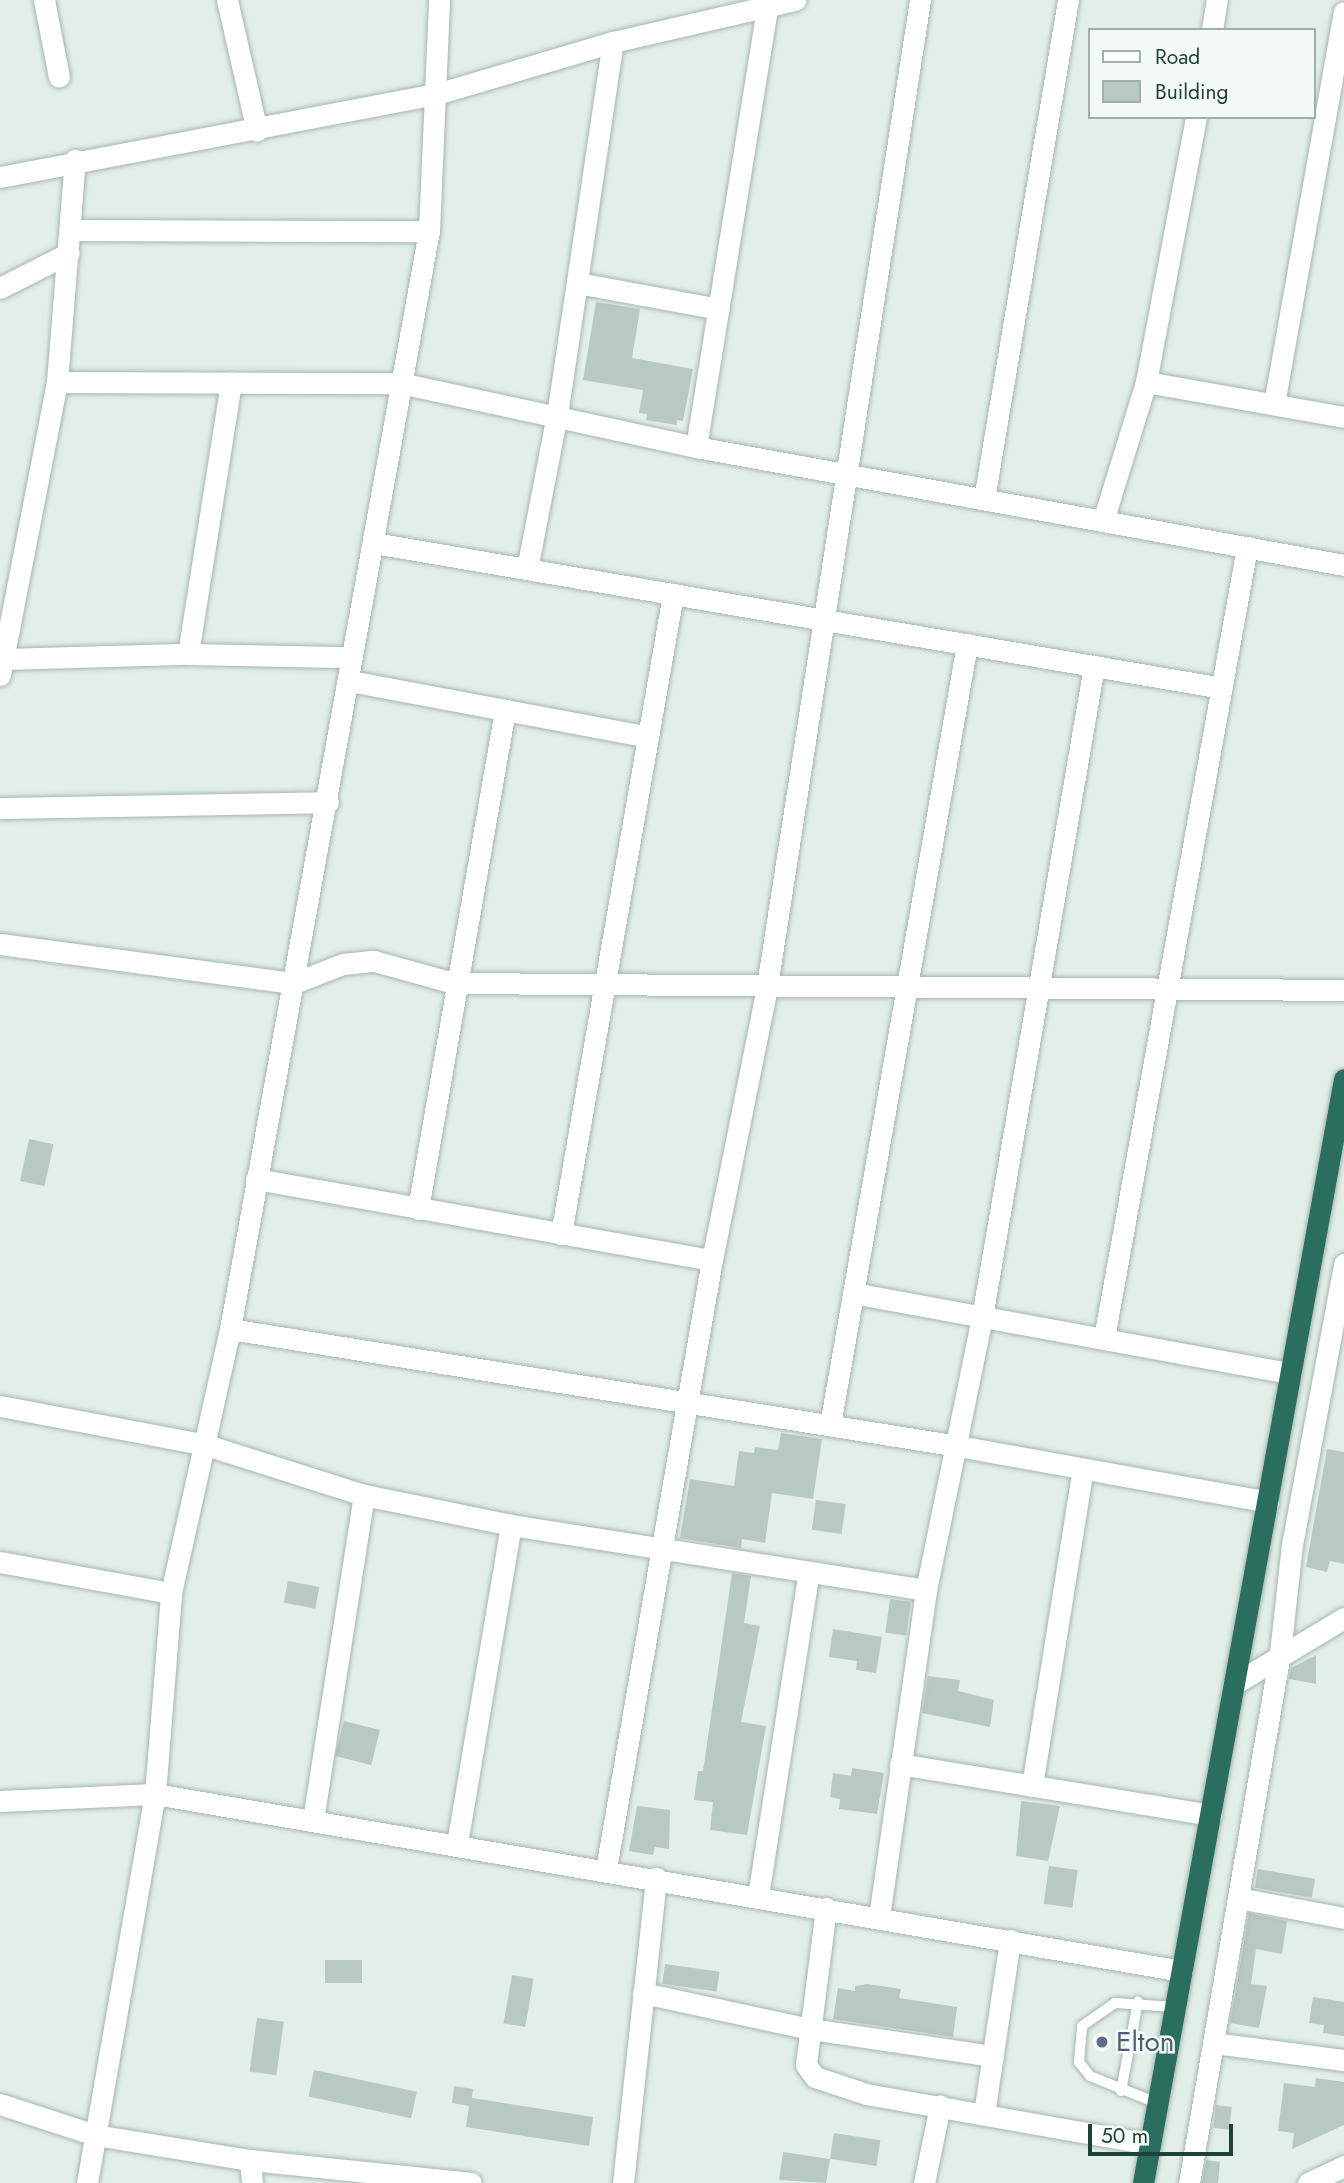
<!DOCTYPE html>
<style>
body{margin:0}
#map{position:relative;width:1344px;height:2183px;overflow:hidden;background:#e2eee8;font-family:Jost,sans-serif}
div>[style]{position:absolute}
.building>*{inset:0;background:#b7c9c1;transform-origin:0 0}
.roads{filter:drop-shadow(0 0 2px #a4b6af) drop-shadow(0 0 2px #a4b6af)}
.lane>*{height:10px;margin:-5px;padding:0 5px;transform-origin:5px;border-radius:5px;background:#fff}
.street>*{height:21px;margin:-10.5px;padding:0 10.5px;transform-origin:10.5px;border-radius:10.5px;background:#fff}
.highway>*{height:21px;margin:-10.5px;padding:0 10.5px;transform-origin:10.5px;border-radius:10.5px;background:#2a6f5e}
.dots>*{width:19px;height:19px;translate:-50% -50%;box-sizing:border-box;border:4px solid #f3faf6;border-radius:50%}
span{translate:-50% -50%;white-space:nowrap;text-align:center;line-height:1.15;-webkit-text-stroke:5px #f3faf6;paint-order:stroke}
.service-label{font-size:28px;color:#4e5e75}
.left{translate:0 -50%;text-align:left}
.legend{position:absolute;left:1088px;top:28px;width:228px;height:91px;box-sizing:border-box;background:#f3faf6;border:2px solid #9fb0aa;margin:0;padding:9px 12px;list-style:none;font-size:21px;color:#214037}
.legend li{display:flex;align-items:center;gap:14px;height:35px}
.legend b{width:35px;border:2px solid #9fb0aa}
.scale{position:absolute;left:1088px;top:2124px;width:145px;height:32px;box-sizing:border-box;border:4px solid #214037;border-top:0;padding-left:9px;font-size:21px;line-height:24px;white-space:nowrap;color:#214037;-webkit-text-stroke:5px #f3faf6;paint-order:stroke}
</style>
<div id="map">
<div class="building">
<i style="clip-path:polygon(596px 302px,640px 309px,632px 358px,693px 369px,683px 421px,677px 420px,677px 425px,646px 420px,647px 414px,639px 413px,643px 390px,583px 380px)"></i>
<i style="left:29px;top:1139px;width:25px;height:43px;rotate:12deg"></i>
<i style="clip-path:polygon(781px 1433px,822px 1439px,813px 1499px,772px 1493px,765px 1543px,742px 1539px,741px 1548px,680px 1538px,690px 1479px,734px 1486px,739px 1451px,754px 1453px,755px 1447px,778px 1450px)"></i>
<i style="clip-path:polygon(1327px 1449px,1344px 1452px,1344px 1564px,1330px 1561px,1327px 1572px,1306px 1567px)"></i>
<i style="left:816px;top:1500px;width:30px;height:30px;rotate:8deg"></i>
<i style="clip-path:polygon(732px 1573px,751px 1576px,744px 1623px,760px 1626px,741px 1722px,766px 1726px,747px 1835px,710px 1830px,713px 1802px,694px 1800px,698px 1771px,703px 1771px)"></i>
<i style="left:288px;top:1581px;width:32px;height:22px;rotate:11deg"></i>
<i style="left:890px;top:1599px;width:21px;height:34px;rotate:8deg"></i>
<i style="clip-path:polygon(833px 1629px,882px 1637px,876px 1673px,856px 1670px,857px 1661px,829px 1657px)"></i>
<i style="clip-path:polygon(1316px 1655px,1316px 1684px,1289px 1679px,1291px 1668px)"></i>
<i style="clip-path:polygon(928px 1676px,960px 1680px,958px 1691px,994px 1700px,990px 1727px,922px 1713px)"></i>
<i style="left:344px;top:1721px;width:37px;height:36px;rotate:14deg"></i>
<i style="clip-path:polygon(852px 1768px,884px 1773px,877px 1814px,839px 1809px,840px 1799px,830px 1797px,833px 1773px,851px 1776px)"></i>
<i style="clip-path:polygon(1021px 1801px,1060px 1806px,1048px 1861px,1016px 1856px)"></i>
<i style="clip-path:polygon(637px 1806px,670px 1810px,669px 1849px,655px 1847px,653px 1855px,629px 1851px)"></i>
<i style="left:1049px;top:1866px;width:29px;height:38px;rotate:8deg"></i>
<i style="left:1258px;top:1869px;width:58px;height:19px;rotate:10deg"></i>
<i style="clip-path:polygon(1249px 1913px,1287px 1921px,1282px 1954px,1256px 1949px,1251px 1984px,1267px 1986px,1259px 2028px,1230px 2023px)"></i>
<i style="left:362px;top:1960px;width:23px;height:37px;rotate:90deg"></i>
<i style="left:665px;top:1964px;width:55px;height:20px;rotate:8deg"></i>
<i style="left:512px;top:1975px;width:22px;height:49px;rotate:10deg"></i>
<i style="clip-path:polygon(867px 1984px,901px 1989px,899px 1998px,957px 2007px,953px 2037px,833px 2019px,838px 1988px,855px 1991px,855px 1986px)"></i>
<i style="clip-path:polygon(1313px 1997px,1344px 2002px,1344px 2036px,1323px 2033px,1324px 2025px,1309px 2023px)"></i>
<i style="left:257px;top:2018px;width:27px;height:54px;rotate:8deg"></i>
<i style="left:314px;top:2070px;width:105px;height:27px;rotate:12deg"></i>
<i style="clip-path:polygon(1316px 2078px,1344px 2082px,1344px 2125px,1292px 2149px,1294px 2133px,1278px 2131px,1284px 2083px,1315px 2087px)"></i>
<i style="clip-path:polygon(454px 2086px,473px 2089px,472px 2098px,593px 2117px,589px 2146px,466px 2127px,469px 2106px,452px 2103px)"></i>
<i style="left:1216px;top:2105px;width:16px;height:23px;rotate:7deg"></i>
<i style="left:834px;top:2133px;width:47px;height:26px;rotate:9deg"></i>
<i style="clip-path:polygon(783px 2152px,830px 2159px,826px 2183px,779px 2180px)"></i>
<i style="clip-path:polygon(1206px 2160px,1220px 2162px,1218px 2183px,1202px 2183px)"></i>
</div>
<div class="roads">
<div class="lane">
<i style="left:1121px;top:2091px;width:91px;rotate:-79.2deg"></i>
<i style="left:1157px;top:2103px;width:72px;rotate:-158.1deg"></i>
<i style="left:1090px;top:2076px;width:18px;rotate:-128deg"></i>
<i style="left:1079px;top:2062px;width:36px;rotate:-85deg"></i>
<i style="left:1082px;top:2026px;width:40px;rotate:-34.9deg"></i>
<i style="left:1115px;top:2003px;width:60px;rotate:3.8deg"></i>
</div>
<div class="street">
<i style="left:44px;top:0;width:78px;rotate:79deg"></i>
<i style="left:227px;top:0;width:134px;rotate:77.1deg"></i>
<i style="left:1212px;top:30px;width:30px;rotate:-81deg"></i>
<i style="left:0;top:177px;width:444px;rotate:-10.8deg"></i>
<i style="left:436px;top:94px;width:184px;rotate:-16.4deg"></i>
<i style="left:613px;top:42px;width:187px;rotate:-13deg"></i>
<i style="left:71px;top:230px;width:358px;rotate:0.2deg"></i>
<i style="left:578px;top:283px;width:143px;rotate:10.4deg"></i>
<i style="left:0;top:288px;width:77px;rotate:-26.9deg"></i>
<i style="left:57px;top:382px;width:343px;rotate:0.2deg"></i>
<i style="left:400px;top:383px;width:303px;rotate:12.2deg"></i>
<i style="left:696px;top:447px;width:659px;rotate:10.32deg"></i>
<i style="left:1146px;top:382px;width:201px;rotate:10deg"></i>
<i style="left:1274px;top:404px;width:398px;rotate:-79.9deg"></i>
<i style="left:696px;top:447px;width:444px;rotate:-80.8deg"></i>
<i style="left:984px;top:499px;width:506px;rotate:-80.44deg"></i>
<i style="left:1103px;top:521px;width:145px;rotate:-72.8deg"></i>
<i style="left:1146px;top:382px;width:270px;rotate:-79.3deg"></i>
<i style="left:374px;top:543px;width:860px;rotate:9.7deg"></i>
<i style="left:527px;top:569px;width:157px;rotate:-79deg"></i>
<i style="left:557px;top:415px;width:377px;rotate:-81.5deg"></i>
<i style="left:188px;top:654px;width:275px;rotate:-81deg"></i>
<i style="left:4px;top:659px;width:184px;rotate:-1.6deg"></i>
<i style="left:188px;top:654px;width:163px;rotate:1.1deg"></i>
<i style="left:0;top:675px;width:298px;rotate:-79deg"></i>
<i style="left:57px;top:382px;width:223px;rotate:-85.4deg"></i>
<i style="left:350px;top:681px;width:303px;rotate:10.6deg"></i>
<i style="left:0;top:808px;width:328px;rotate:-1deg"></i>
<i style="left:0;top:944px;width:297px;rotate:7.6deg"></i>
<i style="left:294px;top:983px;width:53px;rotate:-21.2deg"></i>
<i style="left:343px;top:964px;width:31px;rotate:-6deg"></i>
<i style="left:374px;top:961px;width:83px;rotate:15.4deg"></i>
<i style="left:454px;top:983px;width:890px;rotate:0.45deg"></i>
<i style="left:256px;top:1179px;width:463px;rotate:10.1deg"></i>
<i style="left:418px;top:1209px;width:507px;rotate:-80.11deg"></i>
<i style="left:561px;top:1234px;width:650px;rotate:-80.07deg"></i>
<i style="left:853px;top:1293px;width:445px;rotate:10.4deg"></i>
<i style="left:230px;top:1329px;width:737px;rotate:9.13deg"></i>
<i style="left:958px;top:1446px;width:315px;rotate:10.2deg"></i>
<i style="left:1104px;top:1338px;width:804px;rotate:-79.75deg"></i>
<i style="left:0;top:1406px;width:210px;rotate:10.7deg"></i>
<i style="left:206px;top:1445px;width:166px;rotate:17.6deg"></i>
<i style="left:364px;top:1495px;width:150px;rotate:11.5deg"></i>
<i style="left:511px;top:1525px;width:420px;rotate:8.9deg"></i>
<i style="left:830px;top:1425px;width:793px;rotate:-80.05deg"></i>
<i style="left:0;top:1562px;width:174px;rotate:10.3deg"></i>
<i style="left:1234px;top:1684px;width:128px;rotate:-31deg"></i>
<i style="left:900px;top:1764px;width:315px;rotate:9.3deg"></i>
<i style="left:1032px;top:1786px;width:321px;rotate:-80.9deg"></i>
<i style="left:0;top:1801px;width:155px;rotate:-2.6deg"></i>
<i style="left:155px;top:1794px;width:1042px;rotate:9.78deg"></i>
<i style="left:313px;top:1820px;width:329px;rotate:-81.1deg"></i>
<i style="left:457px;top:1844px;width:324px;rotate:-80.4deg"></i>
<i style="left:606px;top:1869px;width:618px;rotate:-80.13deg"></i>
<i style="left:712px;top:1260px;width:279px;rotate:-78.6deg"></i>
<i style="left:767px;top:986px;width:998px;rotate:-81.18deg"></i>
<i style="left:758px;top:1896px;width:328px;rotate:-81.1deg"></i>
<i style="left:1238px;top:1898px;width:108px;rotate:10.7deg"></i>
<i style="left:826px;top:1908px;width:158px;rotate:97.3deg"></i>
<i style="left:806px;top:2065px;width:15px;rotate:53deg"></i>
<i style="left:815px;top:2077px;width:54px;rotate:18.4deg"></i>
<i style="left:866px;top:2094px;width:288px;rotate:10deg"></i>
<i style="left:879px;top:1917px;width:330px;rotate:-81.8deg"></i>
<i style="left:926px;top:1590px;width:279px;rotate:-78.4deg"></i>
<i style="left:982px;top:1317px;width:661px;rotate:-80.24deg"></i>
<i style="left:643px;top:1993px;width:171px;rotate:12.2deg"></i>
<i style="left:810px;top:2029px;width:185px;rotate:8.4deg"></i>
<i style="left:1214px;top:2043px;width:131px;rotate:7.5deg"></i>
<i style="left:0;top:2104px;width:100px;rotate:18.1deg"></i>
<i style="left:95px;top:2135px;width:157px;rotate:9.2deg"></i>
<i style="left:250px;top:2160px;width:23px;rotate:85deg"></i>
<i style="left:984px;top:2114px;width:176px;rotate:-81.5deg"></i>
<i style="left:250px;top:2160px;width:222px;rotate:5.9deg"></i>
<i style="left:87px;top:2183px;width:395px;rotate:-80.1deg"></i>
<i style="left:155px;top:1794px;width:202px;rotate:-85.4deg"></i>
<i style="left:171px;top:1593px;width:271px;rotate:-77.4deg"></i>
<i style="left:230px;top:1329px;width:1116px;rotate:-79.73deg"></i>
<i style="left:429px;top:231px;width:231px;rotate:-87.5deg"></i>
<i style="left:623px;top:2183px;width:307px;rotate:-83.8deg"></i>
<i style="left:924px;top:2183px;width:79px;rotate:-78.3deg"></i>
<i style="left:1189px;top:2183px;width:538px;rotate:-80.26deg"></i>
<i style="left:1280px;top:1653px;width:109px;rotate:-83.7deg"></i>
<i style="left:1292px;top:1545px;width:286px;rotate:-79.5deg"></i>
<i style="left:1308px;top:2183px;width:40px;rotate:-25deg"></i>
</div>
<div class="highway">
<i style="left:1143px;top:2183px;width:1122px;rotate:-79.68deg"></i>
</div>
</div>
<div class="dots">
<i style="left:1102px;top:2042px;background:#5c6f8a"></i>
</div>
<div class="service-label">
<span class="left" style="left:1116px;top:2042px">Elton</span>
</div>
<ul class="legend">
<li><b style="height:9px;background:#fff"></b>Road</li>
<li><b style="height:19px;background:#b7c9c1"></b>Building</li>
</ul>
<div class="scale">50 m</div>
</div>
